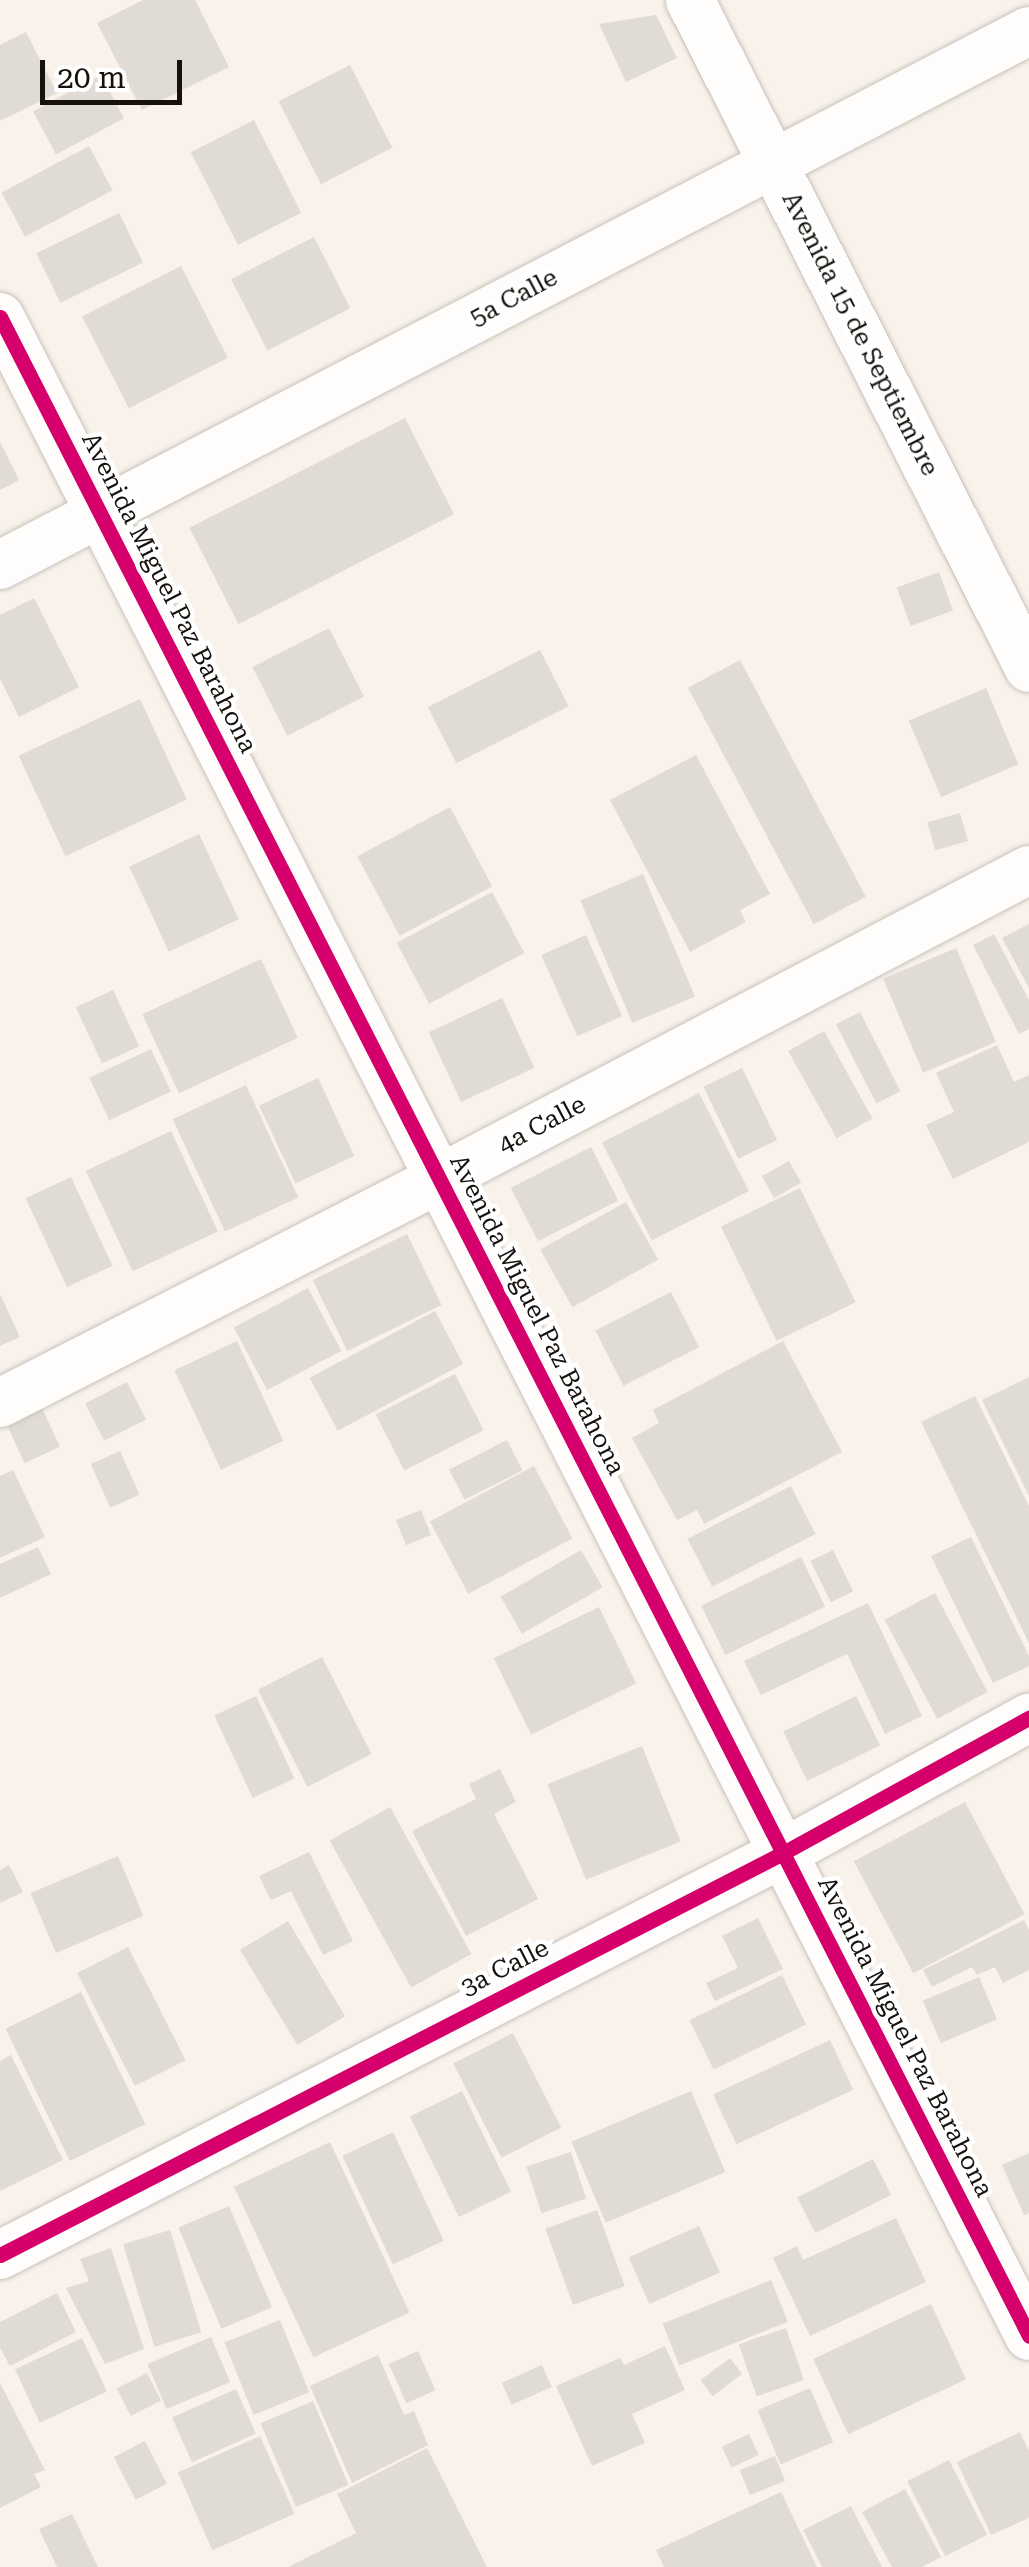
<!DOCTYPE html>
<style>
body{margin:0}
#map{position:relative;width:1029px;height:2567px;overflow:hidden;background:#f9f2eb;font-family:"Roboto Serif",serif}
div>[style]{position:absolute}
.building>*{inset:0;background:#e1dbd5;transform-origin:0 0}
.roads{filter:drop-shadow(0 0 2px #c8c2bc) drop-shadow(0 0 2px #c8c2bc)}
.street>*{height:48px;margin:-24px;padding:0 24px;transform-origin:24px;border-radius:24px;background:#fefdfc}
.cycleway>*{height:15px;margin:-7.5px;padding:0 7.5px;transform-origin:7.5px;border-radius:7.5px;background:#d6006c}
span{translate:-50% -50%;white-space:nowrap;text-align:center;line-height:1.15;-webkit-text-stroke:9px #fff;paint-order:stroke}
.street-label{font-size:25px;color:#16110c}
.scale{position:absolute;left:40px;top:60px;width:142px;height:45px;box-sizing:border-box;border:5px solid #16110c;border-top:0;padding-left:12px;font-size:30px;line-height:35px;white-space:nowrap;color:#16110c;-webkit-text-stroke:8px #fff;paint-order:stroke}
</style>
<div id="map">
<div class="building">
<i style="clip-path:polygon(143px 0,195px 0,229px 67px,142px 110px,97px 23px)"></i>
<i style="clip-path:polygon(656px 15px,677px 58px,626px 82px,599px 24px)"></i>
<i style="clip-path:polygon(26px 32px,57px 93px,0 121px,0 45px)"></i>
<i style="left:350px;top:65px;width:93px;height:80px;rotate:63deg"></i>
<i style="left:101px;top:75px;width:49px;height:77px;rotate:62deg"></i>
<i style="left:254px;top:120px;width:104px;height:71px;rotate:63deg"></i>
<i style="left:89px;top:146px;width:50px;height:99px;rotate:62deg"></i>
<i style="left:119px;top:213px;width:55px;height:92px;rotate:64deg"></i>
<i style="left:314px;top:237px;width:80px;height:93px;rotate:63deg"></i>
<i style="left:181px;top:266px;width:103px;height:111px;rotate:63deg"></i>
<i style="left:405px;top:418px;width:108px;height:242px;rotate:63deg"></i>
<i style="clip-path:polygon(0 442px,19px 480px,0 490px)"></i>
<i style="left:939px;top:572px;width:41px;height:45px;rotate:70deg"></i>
<i style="clip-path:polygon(34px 598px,79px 687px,19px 717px,0 679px,0 615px)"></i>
<i style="left:329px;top:628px;width:77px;height:86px;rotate:63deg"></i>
<i style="left:540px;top:650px;width:63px;height:126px;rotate:63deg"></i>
<i style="left:740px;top:660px;width:268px;height:59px;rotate:62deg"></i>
<i style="left:986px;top:688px;width:83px;height:84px;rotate:67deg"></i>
<i style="left:140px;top:699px;width:111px;height:134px;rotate:65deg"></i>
<i style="clip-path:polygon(696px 755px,770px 894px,740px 910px,746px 922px,690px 952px,610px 800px)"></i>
<i style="left:450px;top:807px;width:90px;height:105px;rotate:62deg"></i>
<i style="left:960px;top:813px;width:29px;height:34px;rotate:74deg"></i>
<i style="left:199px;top:834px;width:94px;height:77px;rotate:65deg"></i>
<i style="left:643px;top:874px;width:133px;height:68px;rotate:67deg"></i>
<i style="left:492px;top:892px;width:69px;height:108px;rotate:62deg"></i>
<i style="clip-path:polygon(1029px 924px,1029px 988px,1002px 938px)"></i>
<i style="clip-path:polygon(994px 934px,1029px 1000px,1029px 1029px,1019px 1034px,973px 945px)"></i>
<i style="left:586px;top:935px;width:89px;height:49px;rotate:66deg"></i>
<i style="left:956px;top:948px;width:102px;height:79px;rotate:67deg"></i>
<i style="left:261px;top:959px;width:87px;height:131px;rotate:65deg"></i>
<i style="left:113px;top:990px;width:62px;height:41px;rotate:65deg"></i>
<i style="left:502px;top:998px;width:77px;height:81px;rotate:65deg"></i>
<i style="left:860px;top:1012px;width:89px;height:27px;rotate:63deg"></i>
<i style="left:824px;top:1031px;width:100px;height:41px;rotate:61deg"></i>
<i style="clip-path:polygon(997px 1045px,1014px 1082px,1029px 1075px,1029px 1142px,953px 1179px,926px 1125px,954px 1112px,936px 1073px)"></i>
<i style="left:151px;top:1049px;width:47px;height:68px;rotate:65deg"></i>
<i style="left:742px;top:1068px;width:80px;height:43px;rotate:64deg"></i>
<i style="left:318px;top:1078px;width:86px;height:65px;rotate:65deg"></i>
<i style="left:246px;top:1085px;width:124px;height:81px;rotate:65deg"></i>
<i style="left:699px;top:1093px;width:110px;height:109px;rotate:63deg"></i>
<i style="left:171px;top:1131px;width:111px;height:94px;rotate:65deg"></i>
<i style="left:591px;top:1147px;width:60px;height:90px;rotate:63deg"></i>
<i style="left:789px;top:1161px;width:25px;height:31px;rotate:61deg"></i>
<i style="left:71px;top:1177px;width:98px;height:50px;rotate:65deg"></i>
<i style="left:800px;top:1188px;width:127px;height:88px;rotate:64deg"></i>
<i style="left:626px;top:1202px;width:66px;height:98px;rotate:61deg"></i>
<i style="left:407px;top:1234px;width:79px;height:105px;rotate:64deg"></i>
<i style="left:308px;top:1288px;width:71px;height:84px;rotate:62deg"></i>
<i style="left:671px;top:1292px;width:62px;height:85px;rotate:63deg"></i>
<i style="clip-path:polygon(0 1294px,20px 1337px,0 1346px)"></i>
<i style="left:435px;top:1311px;width:60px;height:142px;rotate:62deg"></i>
<i style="left:237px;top:1341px;width:110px;height:69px;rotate:65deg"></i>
<i style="clip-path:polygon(783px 1341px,842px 1452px,704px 1524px,697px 1510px,677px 1520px,632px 1438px,659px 1423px,653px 1410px)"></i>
<i style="left:455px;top:1374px;width:63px;height:89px;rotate:63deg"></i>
<i style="clip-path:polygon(1029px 1377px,1029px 1496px,982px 1400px)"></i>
<i style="left:127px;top:1382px;width:42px;height:47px;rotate:63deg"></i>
<i style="clip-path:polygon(975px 1396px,1029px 1506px,1029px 1643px,921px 1422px)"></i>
<i style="left:41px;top:1406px;width:45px;height:39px;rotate:65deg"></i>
<i style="left:507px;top:1440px;width:34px;height:65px;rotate:63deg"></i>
<i style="left:120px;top:1451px;width:48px;height:32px;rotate:66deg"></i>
<i style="left:534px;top:1466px;width:82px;height:118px;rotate:62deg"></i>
<i style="clip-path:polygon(13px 1470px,45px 1537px,0 1558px,0 1476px)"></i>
<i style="left:791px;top:1486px;width:54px;height:116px;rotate:63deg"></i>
<i style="left:421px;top:1510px;width:27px;height:27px;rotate:68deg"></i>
<i style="clip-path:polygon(971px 1537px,1029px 1656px,1029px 1666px,993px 1683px,931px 1556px)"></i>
<i style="clip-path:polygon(38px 1547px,51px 1574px,0 1598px,0 1564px)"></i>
<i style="left:581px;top:1550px;width:43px;height:93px;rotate:60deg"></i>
<i style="left:833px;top:1550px;width:46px;height:25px;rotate:64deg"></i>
<i style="left:801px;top:1557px;width:55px;height:111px;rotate:64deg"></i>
<i style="left:935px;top:1593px;width:112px;height:57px;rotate:62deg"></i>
<i style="clip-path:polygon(868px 1603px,922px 1716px,885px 1734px,847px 1654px,761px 1695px,744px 1661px)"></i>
<i style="left:599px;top:1607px;width:85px;height:117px;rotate:64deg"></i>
<i style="left:322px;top:1657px;width:109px;height:72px;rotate:63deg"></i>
<i style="left:256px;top:1696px;width:91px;height:46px;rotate:65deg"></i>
<i style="left:856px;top:1696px;width:55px;height:81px;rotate:64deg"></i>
<i style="left:642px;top:1746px;width:103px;height:102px;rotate:68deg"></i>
<i style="clip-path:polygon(500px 1769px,516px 1802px,494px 1814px,538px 1899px,466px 1936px,412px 1831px,476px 1799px,469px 1784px)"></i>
<i style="left:965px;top:1802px;width:127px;height:126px;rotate:62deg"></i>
<i style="left:390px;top:1807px;width:168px;height:69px;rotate:61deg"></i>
<i style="clip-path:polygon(309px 1852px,353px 1941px,323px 1955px,291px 1891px,271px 1900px,259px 1876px)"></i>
<i style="left:118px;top:1856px;width:65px;height:95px;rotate:67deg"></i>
<i style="clip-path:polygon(9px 1865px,23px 1892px,0 1903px,0 1870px)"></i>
<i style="clip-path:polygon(758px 1918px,783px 1969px,715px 2001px,706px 1983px,738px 1968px,722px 1936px)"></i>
<i style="clip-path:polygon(1024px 1920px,1029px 1930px,1029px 1970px,1003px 1983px,995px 1967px,977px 1975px,972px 1967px,932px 1987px,923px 1970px)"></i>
<i style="left:288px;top:1921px;width:111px;height:56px;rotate:59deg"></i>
<i style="left:128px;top:1947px;width:127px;height:57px;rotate:63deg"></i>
<i style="left:782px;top:1975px;width:55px;height:103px;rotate:64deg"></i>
<i style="left:979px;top:1977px;width:46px;height:61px;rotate:67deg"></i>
<i style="left:81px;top:1992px;width:147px;height:84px;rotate:64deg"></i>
<i style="left:513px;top:2033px;width:106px;height:67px;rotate:63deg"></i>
<i style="left:830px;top:2040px;width:55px;height:129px;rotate:65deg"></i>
<i style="clip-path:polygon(11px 2055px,63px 2160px,0 2191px,0 2061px)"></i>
<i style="left:462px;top:2091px;width:112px;height:58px;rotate:64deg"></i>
<i style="left:691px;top:2091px;width:88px;height:130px;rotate:67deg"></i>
<i style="left:393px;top:2132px;width:120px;height:56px;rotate:65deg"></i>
<i style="left:330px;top:2142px;width:188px;height:106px;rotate:65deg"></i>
<i style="left:571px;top:2152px;width:49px;height:47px;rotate:72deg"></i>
<i style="clip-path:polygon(1029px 2153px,1029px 2213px,1024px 2215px,1002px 2165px)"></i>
<i style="left:873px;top:2159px;width:40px;height:85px;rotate:63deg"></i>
<i style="left:229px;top:2206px;width:110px;height:55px;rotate:67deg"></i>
<i style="left:597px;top:2210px;width:81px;height:55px;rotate:70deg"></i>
<i style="clip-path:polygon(896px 2218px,926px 2282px,810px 2336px,773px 2258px,797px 2246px,803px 2260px)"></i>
<i style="left:699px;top:2226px;width:51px;height:77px;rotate:66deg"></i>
<i style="left:170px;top:2230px;width:107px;height:49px;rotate:73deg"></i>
<i style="clip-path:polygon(111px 2248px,144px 2349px,105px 2364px,66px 2288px,89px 2281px,80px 2259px)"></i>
<i style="left:771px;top:2280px;width:45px;height:117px;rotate:68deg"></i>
<i style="clip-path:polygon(57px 2293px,76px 2332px,10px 2366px,0 2348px,0 2322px)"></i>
<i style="left:931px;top:2304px;width:83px;height:130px;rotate:65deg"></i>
<i style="left:280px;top:2320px;width:78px;height:60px;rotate:68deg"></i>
<i style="left:786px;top:2328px;width:55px;height:50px;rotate:71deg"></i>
<i style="left:211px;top:2337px;width:49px;height:69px;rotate:67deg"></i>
<i style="left:82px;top:2338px;width:59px;height:74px;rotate:65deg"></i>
<i style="clip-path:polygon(665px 2346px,685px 2390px,632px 2414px,645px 2443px,592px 2466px,556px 2386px,620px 2358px,624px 2365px)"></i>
<i style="left:418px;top:2351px;width:43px;height:32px;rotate:66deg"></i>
<i style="clip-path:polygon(378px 2355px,404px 2415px,414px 2411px,428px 2445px,352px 2483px,310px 2386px)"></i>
<i style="left:730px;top:2358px;width:20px;height:37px;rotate:53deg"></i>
<i style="left:542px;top:2365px;width:24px;height:44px;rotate:66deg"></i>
<i style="left:147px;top:2373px;width:31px;height:34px;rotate:63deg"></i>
<i style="clip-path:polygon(0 2383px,45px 2470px,34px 2474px,41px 2487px,0 2508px)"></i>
<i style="left:810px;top:2388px;width:59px;height:57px;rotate:67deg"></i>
<i style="left:236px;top:2389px;width:49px;height:70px;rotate:66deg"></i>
<i style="left:313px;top:2401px;width:91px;height:57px;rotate:67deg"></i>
<i style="clip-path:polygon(1020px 2432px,1029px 2451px,1029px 2518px,991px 2535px,957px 2462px)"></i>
<i style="left:749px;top:2434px;width:23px;height:30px;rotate:65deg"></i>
<i style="left:260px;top:2436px;width:85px;height:90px;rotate:66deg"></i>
<i style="left:145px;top:2441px;width:48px;height:35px;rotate:63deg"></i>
<i style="clip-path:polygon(427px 2448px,487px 2567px,288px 2567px,356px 2533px,337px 2494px)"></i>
<i style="left:775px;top:2456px;width:27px;height:38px;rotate:68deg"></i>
<i style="left:949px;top:2460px;width:84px;height:47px;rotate:63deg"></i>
<i style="clip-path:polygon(905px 2489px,941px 2557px,922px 2567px,892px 2567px,862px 2512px)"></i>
<i style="clip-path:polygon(781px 2492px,817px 2567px,664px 2567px,656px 2550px)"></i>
<i style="clip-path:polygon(851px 2506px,882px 2567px,822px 2567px,803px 2530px)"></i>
<i style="clip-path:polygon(72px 2514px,98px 2567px,57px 2567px,39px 2529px)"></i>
</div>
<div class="roads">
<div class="street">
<i style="left:690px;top:0;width:749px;rotate:63.09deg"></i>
<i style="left:0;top:317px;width:2266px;rotate:62.99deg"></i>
<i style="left:0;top:565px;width:1159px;rotate:-27.43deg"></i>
<i style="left:0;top:1403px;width:493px;rotate:-27deg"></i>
<i style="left:439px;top:1179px;width:666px;rotate:-27.64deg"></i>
<i style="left:0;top:2255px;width:880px;rotate:-27.18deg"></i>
<i style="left:783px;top:1853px;width:281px;rotate:-28.8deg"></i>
</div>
</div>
<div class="cycleway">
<i style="left:0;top:317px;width:2266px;rotate:62.99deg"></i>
<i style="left:0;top:2255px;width:880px;rotate:-27.18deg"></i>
<i style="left:783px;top:1853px;width:281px;rotate:-28.8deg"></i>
</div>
<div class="street-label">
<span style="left:514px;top:298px;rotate:-28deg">5a Calle</span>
<span style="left:860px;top:334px;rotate:63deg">Avenida 15 de Septiembre</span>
<span style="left:169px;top:593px;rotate:63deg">Avenida Miguel Paz Barahona</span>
<span style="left:542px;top:1125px;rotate:-28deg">4a Calle</span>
<span style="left:537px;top:1315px;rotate:63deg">Avenida Miguel Paz Barahona</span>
<span style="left:505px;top:1968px;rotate:-27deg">3a Calle</span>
<span style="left:905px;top:2037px;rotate:63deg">Avenida Miguel Paz Barahona</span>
</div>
<div class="scale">20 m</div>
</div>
